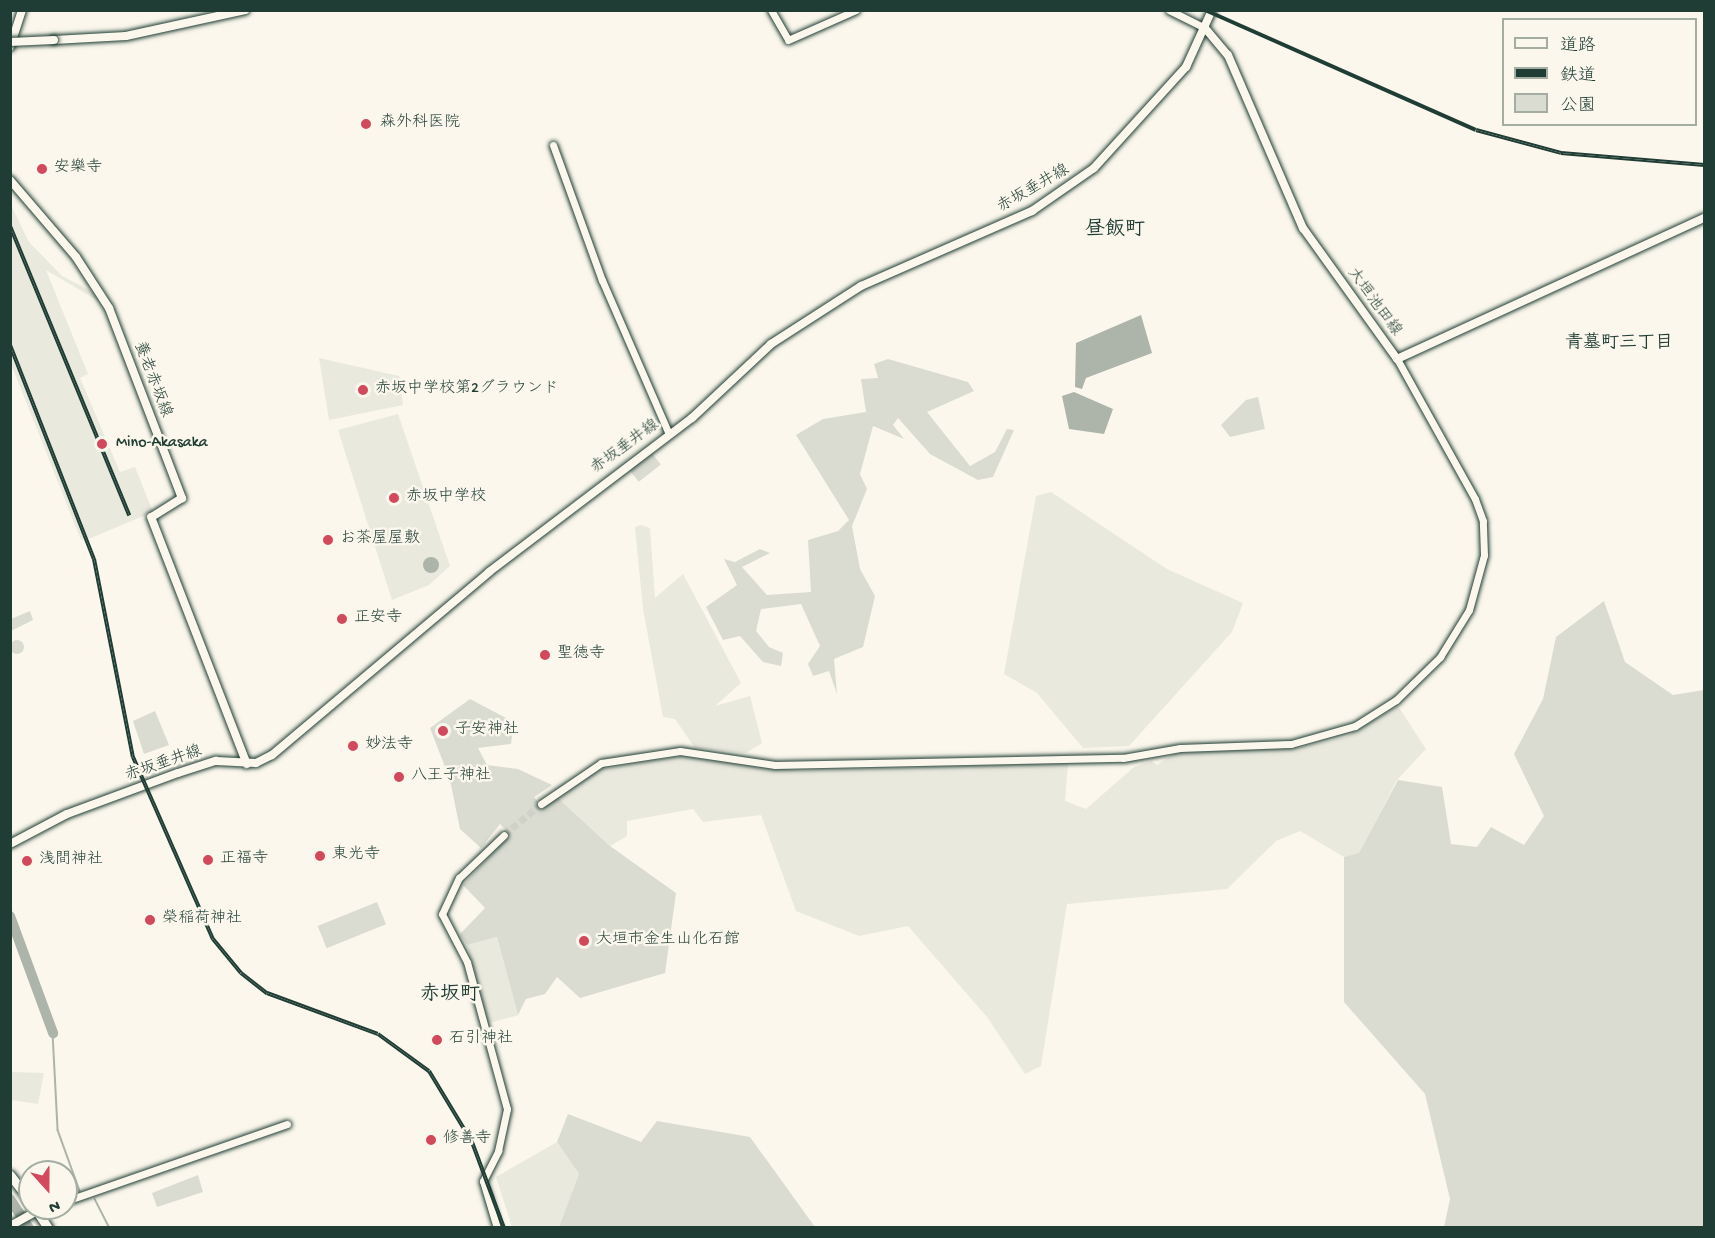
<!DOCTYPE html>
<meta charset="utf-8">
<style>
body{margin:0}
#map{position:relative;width:1715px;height:1238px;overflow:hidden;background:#fbf7ec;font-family:"Gochi Hand","Klee One",sans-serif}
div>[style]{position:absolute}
.built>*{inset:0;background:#eae9de;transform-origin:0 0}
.green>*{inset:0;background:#dbdcd1;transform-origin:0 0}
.round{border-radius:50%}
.water>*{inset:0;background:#adb4aa}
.stream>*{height:1.5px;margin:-0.75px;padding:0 0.75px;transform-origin:0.75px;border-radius:0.75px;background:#adb4aa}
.river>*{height:10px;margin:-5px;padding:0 5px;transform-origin:5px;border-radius:5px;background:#adb4aa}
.tertiary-tunnel>*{height:7px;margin-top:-3.5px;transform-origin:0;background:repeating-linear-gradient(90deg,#cfd2c7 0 7px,transparent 0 10.5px)}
.roads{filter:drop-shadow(0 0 2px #1f3d34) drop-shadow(0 0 2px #1f3d34)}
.tertiary>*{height:7px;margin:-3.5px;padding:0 3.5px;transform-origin:3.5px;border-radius:3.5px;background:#fbf7ec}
.secondary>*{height:8px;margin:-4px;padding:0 4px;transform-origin:4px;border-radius:4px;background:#fbf7ec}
.trunk>*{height:9px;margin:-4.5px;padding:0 4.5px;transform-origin:4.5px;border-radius:4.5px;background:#fbf7ec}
.rail>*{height:4px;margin-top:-2px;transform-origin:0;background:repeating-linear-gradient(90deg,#fbf7ec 0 4.5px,#1f3d34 0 9px);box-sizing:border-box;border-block:2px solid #1f3d34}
.bridges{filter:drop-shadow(0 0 2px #1f3d34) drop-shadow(0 0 2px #1f3d34)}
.secondary-bridge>*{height:8px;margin:-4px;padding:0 4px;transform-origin:4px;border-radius:4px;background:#fbf7ec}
.dots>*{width:16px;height:16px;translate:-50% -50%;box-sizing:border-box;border:3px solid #fbf7ec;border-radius:50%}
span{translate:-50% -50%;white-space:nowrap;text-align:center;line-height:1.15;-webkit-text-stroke:5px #fbf7ec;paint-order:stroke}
.poi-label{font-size:16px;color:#1f3d34}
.left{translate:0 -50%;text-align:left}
.street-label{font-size:16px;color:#1f3d34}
.neighbourhood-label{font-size:18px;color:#1f3d34;font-weight:700}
.quarter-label{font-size:20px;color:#1f3d34;font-weight:700}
.frame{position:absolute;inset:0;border:12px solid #1f3d34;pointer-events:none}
.legend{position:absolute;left:1502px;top:18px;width:195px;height:108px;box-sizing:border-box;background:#fbf7ec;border:2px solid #a3ada2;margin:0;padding:8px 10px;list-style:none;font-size:18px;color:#1f3d34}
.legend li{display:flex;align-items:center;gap:12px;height:30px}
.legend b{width:30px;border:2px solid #a3ada2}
.north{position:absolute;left:18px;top:1160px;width:60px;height:60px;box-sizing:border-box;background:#fbf7ec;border:2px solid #a3ada2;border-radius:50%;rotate:159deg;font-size:16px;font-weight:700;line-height:24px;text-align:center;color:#1f3d34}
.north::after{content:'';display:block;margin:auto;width:21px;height:27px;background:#d1495b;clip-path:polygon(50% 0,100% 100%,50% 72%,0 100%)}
</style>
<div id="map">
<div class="built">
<i style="clip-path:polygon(10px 203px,29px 242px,62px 276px,99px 295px,102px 303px,46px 270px,88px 374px,80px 378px,120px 472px,135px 467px,153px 512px,91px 538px,81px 540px,11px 364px)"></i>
<i style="clip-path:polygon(319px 358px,399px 376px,403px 405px,329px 420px)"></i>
<i style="clip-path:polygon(398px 414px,450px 566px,429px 585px,392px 600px,338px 430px)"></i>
<i style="clip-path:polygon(1051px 492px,1167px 569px,1243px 603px,1232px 632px,1129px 746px,1083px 748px,1037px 693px,1004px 674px,1036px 496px)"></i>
<i style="clip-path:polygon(641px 525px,650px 528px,655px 598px,683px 574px,741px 683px,715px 706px,750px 696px,762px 743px,746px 753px,695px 748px,675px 719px,663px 717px,643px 609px,635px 527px)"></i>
<i style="clip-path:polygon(1398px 706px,1426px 749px,1397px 780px,1359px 854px,1344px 857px,1300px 831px,1276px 841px,1227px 889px,1067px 904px,1041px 1066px,1025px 1074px,987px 1017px,908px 926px,859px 936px,796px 911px,761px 815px,703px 822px,693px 809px,627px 821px,627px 836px,610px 846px,557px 797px,598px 770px,682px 756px,799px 771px,1068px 763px,1065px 801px,1086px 809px,1134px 767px,1151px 761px,1157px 765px,1175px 753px,1298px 748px,1346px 737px)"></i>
<i style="left:497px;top:937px;width:81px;height:31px;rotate:75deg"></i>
<i style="clip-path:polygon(11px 1072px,44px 1073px,38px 1104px,11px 1100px)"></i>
<i style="clip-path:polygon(557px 1142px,579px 1174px,559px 1228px,512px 1227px,496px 1177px)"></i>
</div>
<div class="green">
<i style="clip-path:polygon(888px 359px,968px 382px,974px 391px,927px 412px,970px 466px,995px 452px,1007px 429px,1014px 430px,993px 477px,978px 480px,930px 454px,898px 418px,893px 425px,904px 439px,873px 426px,860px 474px,867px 489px,852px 526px,860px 569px,875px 596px,863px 647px,834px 659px,837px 694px,829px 671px,813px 676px,808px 664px,820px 646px,801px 604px,761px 609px,756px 631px,769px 647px,783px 653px,781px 666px,763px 662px,740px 636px,723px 640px,706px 607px,737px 585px,724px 559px,735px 562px,760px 549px,770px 553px,742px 567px,767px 595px,811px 592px,808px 540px,838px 531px,849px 520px,796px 435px,823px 419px,866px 412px,861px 379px,878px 378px,874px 364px)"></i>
<i style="clip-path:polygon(1258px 397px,1265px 429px,1230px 437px,1221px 425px,1246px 400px)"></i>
<i style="left:651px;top:452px;width:16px;height:28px;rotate:52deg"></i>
<i style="clip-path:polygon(1604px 601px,1625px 662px,1673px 695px,1704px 690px,1704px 1227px,1444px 1227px,1450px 1199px,1425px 1094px,1344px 1002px,1344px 857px,1359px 853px,1398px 780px,1442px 787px,1451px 844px,1477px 847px,1491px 827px,1524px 845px,1544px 816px,1514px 754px,1543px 699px,1556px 637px)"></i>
<i style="clip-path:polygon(30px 611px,33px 620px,11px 631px,11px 619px)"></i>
<i class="round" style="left:10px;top:640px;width:14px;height:14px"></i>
<i style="clip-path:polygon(470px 699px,514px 722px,511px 744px,478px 748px,487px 765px,518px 769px,552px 785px,534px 797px,542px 807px,557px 797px,610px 846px,676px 893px,665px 973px,580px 998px,557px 977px,545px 994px,526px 999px,518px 1015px,497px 937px,467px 945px,460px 934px,485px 908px,463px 885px,510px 834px,500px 824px,481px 848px,460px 829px,450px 780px,430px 728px)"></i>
<i style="clip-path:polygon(155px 711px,169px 745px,144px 754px,133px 721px)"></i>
<i style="left:377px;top:902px;width:24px;height:64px;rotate:68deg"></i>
<i style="clip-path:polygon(568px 1114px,641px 1142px,657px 1121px,750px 1137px,815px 1227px,559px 1227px,579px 1174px,557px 1142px)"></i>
<i style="clip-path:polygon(198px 1175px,203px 1192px,157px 1207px,152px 1193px)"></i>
</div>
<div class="water">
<i style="clip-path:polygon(1141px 315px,1152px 353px,1086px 378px,1082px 389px,1075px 387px,1076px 343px)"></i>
<i style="clip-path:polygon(1074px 392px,1113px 409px,1104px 434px,1069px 429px,1062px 396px)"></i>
<i class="round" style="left:423px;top:557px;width:16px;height:16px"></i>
</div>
<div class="stream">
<i style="left:53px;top:1033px;width:97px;rotate:87deg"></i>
<i style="left:58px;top:1130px;width:65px;rotate:70.2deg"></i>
<i style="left:95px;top:1199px;width:33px;rotate:63deg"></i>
</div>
<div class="river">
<i style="left:10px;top:916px;width:125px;rotate:69.8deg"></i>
<i style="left:10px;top:1199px;width:35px;rotate:57deg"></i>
</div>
<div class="tertiary-tunnel">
<i style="left:504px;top:835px;width:48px;rotate:-40deg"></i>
</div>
<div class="roads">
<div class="tertiary">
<i style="left:771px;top:10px;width:34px;rotate:60deg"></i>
<i style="left:788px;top:40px;width:74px;rotate:-23.8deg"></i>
<i style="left:1169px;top:10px;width:40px;rotate:26.6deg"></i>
<i style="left:553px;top:145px;width:144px;rotate:70.1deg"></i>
<i style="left:602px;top:280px;width:168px;rotate:66.5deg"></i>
<i style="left:541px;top:804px;width:73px;rotate:-34.3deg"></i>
<i style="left:601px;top:763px;width:80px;rotate:-8.6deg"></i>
<i style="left:680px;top:751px;width:96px;rotate:8.4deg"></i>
<i style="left:775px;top:765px;width:348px;rotate:-1.2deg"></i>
<i style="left:1123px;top:758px;width:58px;rotate:-10deg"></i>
<i style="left:1180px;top:748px;width:111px;rotate:-2.1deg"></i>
<i style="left:1291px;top:744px;width:66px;rotate:-15.7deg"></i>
<i style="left:1355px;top:726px;width:49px;rotate:-32.4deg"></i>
<i style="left:1396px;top:700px;width:62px;rotate:-44.3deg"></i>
<i style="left:1440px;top:657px;width:55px;rotate:-58.3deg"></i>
<i style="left:1469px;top:610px;width:57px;rotate:-74.7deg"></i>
<i style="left:1484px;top:555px;width:34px;rotate:-92deg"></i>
<i style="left:1483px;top:521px;width:23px;rotate:-110deg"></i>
<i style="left:1475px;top:499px;width:160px;rotate:-119.1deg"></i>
<i style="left:66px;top:1201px;width:234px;rotate:-19.2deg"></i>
<i style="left:497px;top:1228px;width:49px;rotate:-106.6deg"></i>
<i style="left:483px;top:1181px;width:34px;rotate:-63deg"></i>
<i style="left:498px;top:1151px;width:43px;rotate:-77.9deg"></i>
<i style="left:507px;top:1109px;width:152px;rotate:-105.2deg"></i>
<i style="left:467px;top:962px;width:54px;rotate:-117.5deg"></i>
<i style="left:442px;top:914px;width:40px;rotate:-65deg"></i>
<i style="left:459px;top:878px;width:62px;rotate:-43.7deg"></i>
</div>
<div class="secondary">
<i style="left:1205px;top:28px;width:35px;rotate:50deg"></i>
<i style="left:1228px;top:55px;width:189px;rotate:66.6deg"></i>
<i style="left:1303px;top:228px;width:161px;rotate:54.3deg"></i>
<i style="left:1397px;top:359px;width:338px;rotate:-24.7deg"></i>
<i style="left:54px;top:40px;width:72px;rotate:-3.2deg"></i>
<i style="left:126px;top:36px;width:122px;rotate:-12.3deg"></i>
<i style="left:10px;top:47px;width:39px;rotate:-72deg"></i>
<i style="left:10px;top:180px;width:101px;rotate:49.4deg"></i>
<i style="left:76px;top:257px;width:61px;rotate:57.1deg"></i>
<i style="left:109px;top:308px;width:204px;rotate:69deg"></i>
<i style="left:182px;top:498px;width:36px;rotate:148deg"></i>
<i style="left:151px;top:517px;width:265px;rotate:68.8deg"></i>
<i style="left:10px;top:844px;width:64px;rotate:-27.8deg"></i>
<i style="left:67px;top:814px;width:118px;rotate:-20.3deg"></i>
<i style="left:178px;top:773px;width:40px;rotate:-18deg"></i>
<i style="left:216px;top:761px;width:40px;rotate:2.9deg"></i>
<i style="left:256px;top:763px;width:18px;rotate:-27deg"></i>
<i style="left:272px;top:755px;width:284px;rotate:-40.1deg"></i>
<i style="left:489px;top:572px;width:255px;rotate:-37.2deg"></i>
<i style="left:692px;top:418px;width:108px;rotate:-43.1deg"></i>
<i style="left:771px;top:344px;width:107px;rotate:-32.8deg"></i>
<i style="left:861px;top:286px;width:187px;rotate:-23.7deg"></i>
<i style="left:1032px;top:211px;width:75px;rotate:-34.7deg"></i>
<i style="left:1094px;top:168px;width:137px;rotate:-47.7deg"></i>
<i style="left:1186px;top:67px;width:63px;rotate:-65.5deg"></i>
<i style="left:10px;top:1226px;width:31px;rotate:-29deg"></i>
</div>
<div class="trunk">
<i style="left:10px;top:1175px;width:33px;rotate:52deg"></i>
<i style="left:35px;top:1208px;width:24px;rotate:57deg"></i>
</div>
</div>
<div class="rail">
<i style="left:1205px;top:10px;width:296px;rotate:23.9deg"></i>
<i style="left:1476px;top:130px;width:88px;rotate:15.1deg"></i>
<i style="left:1561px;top:153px;width:144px;rotate:4.8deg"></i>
<i style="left:10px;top:226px;width:313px;rotate:67.6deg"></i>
<i style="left:10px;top:345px;width:230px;rotate:68.6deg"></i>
<i style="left:94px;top:559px;width:202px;rotate:78.9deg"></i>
<i style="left:133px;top:757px;width:199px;rotate:66.3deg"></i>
<i style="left:213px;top:939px;width:44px;rotate:50.5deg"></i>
<i style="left:241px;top:973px;width:33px;rotate:38deg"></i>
<i style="left:267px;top:993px;width:118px;rotate:20.3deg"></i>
<i style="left:378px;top:1034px;width:63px;rotate:36deg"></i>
<i style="left:429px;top:1071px;width:83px;rotate:58.8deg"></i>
<i style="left:472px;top:1142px;width:92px;rotate:69.6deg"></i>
</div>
<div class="bridges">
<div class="secondary-bridge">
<i style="left:10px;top:42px;width:44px;rotate:-2.6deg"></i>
</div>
</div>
<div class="dots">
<i style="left:366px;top:124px;background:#d1495b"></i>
<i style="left:42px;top:169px;background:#d1495b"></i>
<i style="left:363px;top:390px;background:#d1495b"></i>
<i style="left:102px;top:444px;background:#d1495b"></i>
<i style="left:394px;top:498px;background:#d1495b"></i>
<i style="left:328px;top:540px;background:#d1495b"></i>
<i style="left:342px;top:619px;background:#d1495b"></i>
<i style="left:545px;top:655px;background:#d1495b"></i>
<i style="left:443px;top:731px;background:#d1495b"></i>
<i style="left:353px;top:746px;background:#d1495b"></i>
<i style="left:399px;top:777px;background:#d1495b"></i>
<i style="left:320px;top:856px;background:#d1495b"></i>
<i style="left:208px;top:860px;background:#d1495b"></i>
<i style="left:27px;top:861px;background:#d1495b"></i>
<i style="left:150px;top:920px;background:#d1495b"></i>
<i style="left:584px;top:941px;background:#d1495b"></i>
<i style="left:437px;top:1040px;background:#d1495b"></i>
<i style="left:431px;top:1140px;background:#d1495b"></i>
</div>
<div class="poi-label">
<span class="left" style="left:380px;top:124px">森外科医院</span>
<span class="left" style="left:54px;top:169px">安樂寺</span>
<span class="left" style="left:375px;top:390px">赤坂中学校第2グラウンド</span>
<span class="left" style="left:116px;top:444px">Mino-Akasaka</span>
<span class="left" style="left:406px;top:498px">赤坂中学校</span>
<span class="left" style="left:340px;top:540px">お茶屋屋敷</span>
<span class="left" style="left:354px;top:619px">正安寺</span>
<span class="left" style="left:557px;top:655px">聖徳寺</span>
<span class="left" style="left:455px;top:731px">子安神社</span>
<span class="left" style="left:365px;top:746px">妙法寺</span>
<span class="left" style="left:411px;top:777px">八王子神社</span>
<span class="left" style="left:332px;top:856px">東光寺</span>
<span class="left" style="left:220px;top:860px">正福寺</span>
<span class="left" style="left:39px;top:861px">浅間神社</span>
<span class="left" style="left:162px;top:920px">榮稲荷神社</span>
<span class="left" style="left:596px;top:941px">大垣市金生山化石館</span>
<span class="left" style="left:449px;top:1040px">石引神社</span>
<span class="left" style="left:443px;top:1140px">修善寺</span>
</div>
<div class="street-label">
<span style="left:1034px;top:190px;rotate:-30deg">赤坂垂井線</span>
<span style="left:1373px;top:303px;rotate:54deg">大垣池田線</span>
<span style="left:151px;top:380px;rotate:69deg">養老赤坂線</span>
<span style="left:626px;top:448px;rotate:-36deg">赤坂垂井線</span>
<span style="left:164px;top:765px;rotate:-19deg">赤坂垂井線</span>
</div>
<div class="neighbourhood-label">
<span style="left:1619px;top:344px">青墓町三丁目</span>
</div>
<div class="quarter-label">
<span style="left:1115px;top:230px">昼飯町</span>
<span style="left:450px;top:995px">赤坂町</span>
</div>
<div class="frame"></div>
<ul class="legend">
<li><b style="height:8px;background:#fbf7ec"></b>道路</li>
<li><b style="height:8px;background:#1f3d34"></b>鉄道</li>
<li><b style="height:16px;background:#dbdcd1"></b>公園</li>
</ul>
<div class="north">N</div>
</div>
